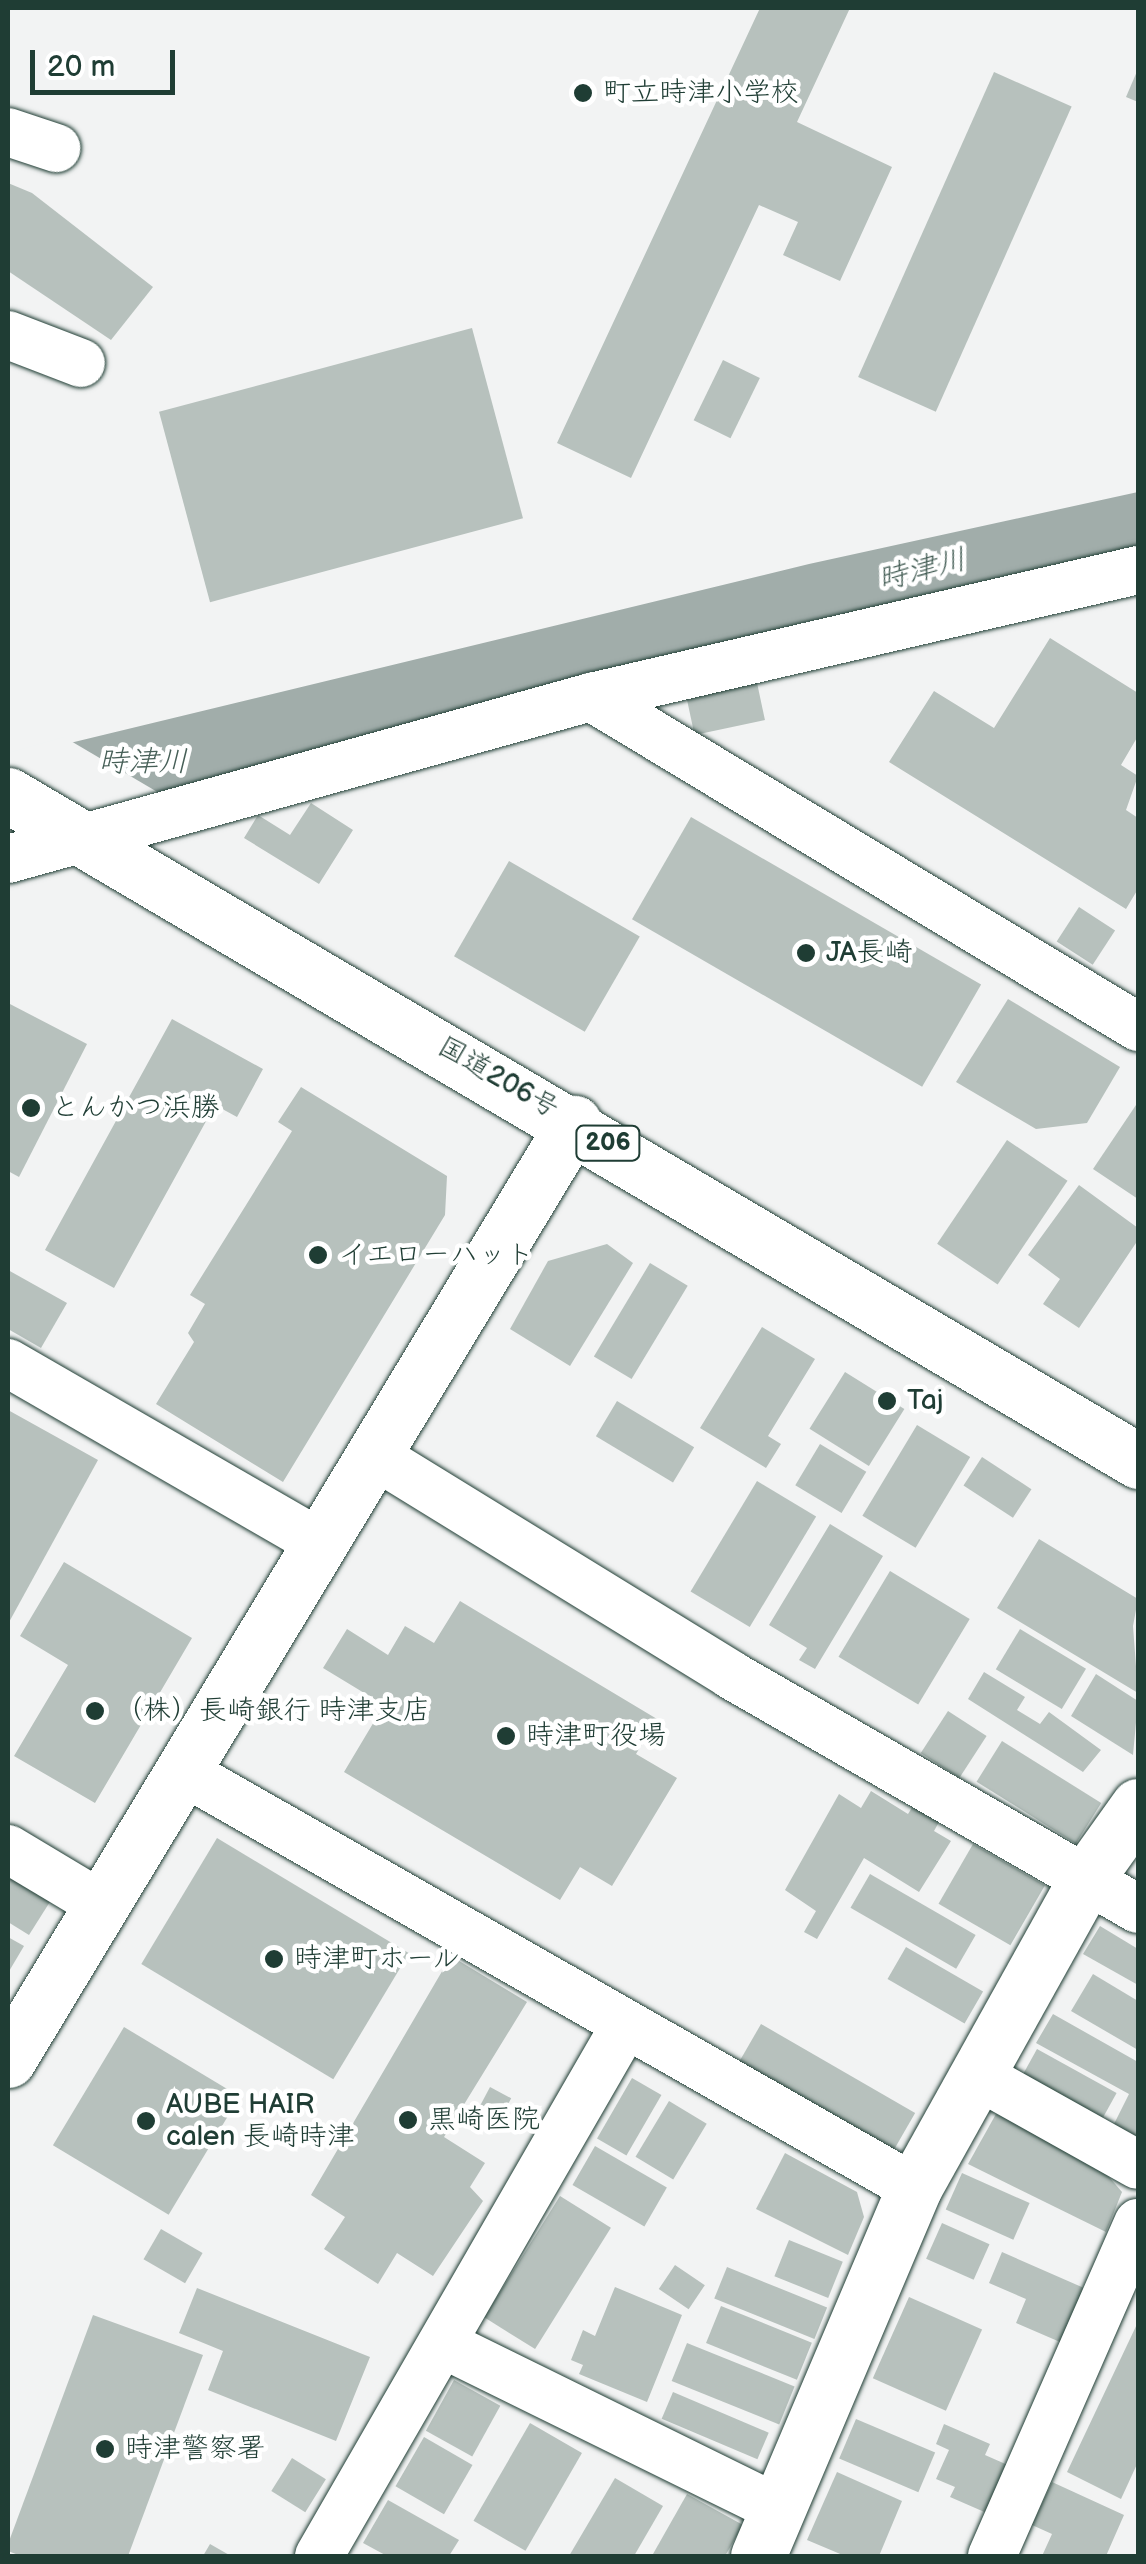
<!DOCTYPE html>
<meta charset="utf-8">
<style>
body{margin:0}
#map{position:relative;width:1146px;height:2564px;overflow:hidden;background:#f2f3f3;font-family:"Balsamiq Sans","Klee One",sans-serif}
div>[style]{position:absolute}
.water>*{inset:0;background:#a1adaa}
.pier>*{inset:0;background:#f2f3f3}
.building>*{inset:0;background:#b7c1bd;transform-origin:0 0}
.roads{filter:drop-shadow(0 0 2px #1f3d34) drop-shadow(0 0 2px #1f3d34)}
.street>*{height:48px;margin:-24px;padding:0 24px;transform-origin:24px;border-radius:24px;background:#fff}
.secondary>*{height:55px;margin:-27.5px;padding:0 27.5px;transform-origin:27.5px;border-radius:27.5px;background:#fff}
.highway>*{height:55px;margin:-27.5px;padding:0 27.5px;transform-origin:27.5px;border-radius:27.5px;background:#fff}
.dots>*{width:28px;height:28px;translate:-50% -50%;box-sizing:border-box;border:5px solid #fff;border-radius:50%}
span{translate:-50% -50%;white-space:nowrap;text-align:center;line-height:1.15;-webkit-text-stroke:9px #fff;paint-order:stroke}
.shield-label span{padding:2px 8px;background:#fff;border:2px solid;border-radius:8px;-webkit-text-stroke-width:0}
.shield-label{font-size:25px;color:#1f3d34;font-weight:700}
.poi-label{font-size:28px;color:#1f3d34}
.left{translate:0 -50%;text-align:left}
.street-label{font-size:28px;color:#1f3d34}
.water-label{font-size:30px;color:#465f57;font-style:italic}
.frame{position:absolute;inset:0;border:10px solid #1f3d34;pointer-events:none}
.scale{position:absolute;left:30px;top:50px;width:145px;height:45px;box-sizing:border-box;border:5px solid #1f3d34;border-top:0;padding-left:12px;font-size:30px;line-height:35px;white-space:nowrap;color:#1f3d34;-webkit-text-stroke:8px #fff;paint-order:stroke}
</style>
<div id="map">
<div class="water">
<i style="clip-path:polygon(1138px 492px,1138px 553px,806px 622px,166px 796px,8px 758px,809px 564px)"></i>
</div>
<div class="pier">
<i style="clip-path:polygon(64px 737px,171px 800px,8px 839px,8px 753px)"></i>
</div>
<div class="building">
<i style="clip-path:polygon(760px 8px,850px 8px,797px 122px,892px 167px,840px 281px,783px 255px,798px 222px,759px 205px,631px 478px,557px 443px)"></i>
<i style="clip-path:polygon(1138px 69px,1138px 102px,1126px 97px)"></i>
<i style="left:994px;top:72px;width:85px;height:334px;rotate:24deg"></i>
<i style="clip-path:polygon(8px 183px,32px 193px,153px 287px,111px 340px,8px 271px)"></i>
<i style="left:472px;top:328px;width:197px;height:324px;rotate:75deg"></i>
<i style="left:723px;top:360px;width:41px;height:67px;rotate:26deg"></i>
<i style="clip-path:polygon(1050px 638px,1138px 693px,1138px 736px,1121px 765px,1138px 776px,1126px 810px,1138px 818px,1138px 889px,1126px 909px,889px 762px,934px 691px,994px 728px)"></i>
<i style="left:756px;top:678px;width:43px;height:72px;rotate:78deg"></i>
<i style="clip-path:polygon(311px 803px,353px 830px,319px 884px,244px 838px,258px 815px,290px 835px)"></i>
<i style="left:691px;top:817px;width:335px;height:118px;rotate:30deg"></i>
<i style="left:509px;top:861px;width:151px;height:110px;rotate:30deg"></i>
<i style="left:1079px;top:907px;width:43px;height:41px;rotate:33deg"></i>
<i style="clip-path:polygon(1008px 999px,1120px 1067px,1087px 1123px,1036px 1129px,956px 1082px)"></i>
<i style="clip-path:polygon(8px 1003px,87px 1044px,19px 1177px,8px 1171px)"></i>
<i style="clip-path:polygon(172px 1019px,263px 1069px,237px 1117px,215px 1105px,114px 1288px,45px 1250px)"></i>
<i style="clip-path:polygon(301px 1087px,447px 1176px,445px 1215px,283px 1482px,156px 1404px,194px 1342px,188px 1333px,205px 1304px,190px 1295px,292px 1131px,278px 1122px)"></i>
<i style="clip-path:polygon(1138px 1102px,1138px 1199px,1093px 1169px)"></i>
<i style="left:1007px;top:1140px;width:73px;height:125px;rotate:34deg"></i>
<i style="clip-path:polygon(1079px 1185px,1138px 1228px,1138px 1240px,1079px 1328px,1043px 1304px,1060px 1279px,1028px 1255px)"></i>
<i style="clip-path:polygon(607px 1244px,633px 1263px,570px 1366px,510px 1329px,548px 1261px)"></i>
<i style="left:650px;top:1263px;width:44px;height:109px;rotate:31deg"></i>
<i style="clip-path:polygon(8px 1270px,67px 1303px,41px 1348px,8px 1329px)"></i>
<i style="clip-path:polygon(762px 1327px,815px 1359px,768px 1436px,781px 1444px,766px 1468px,700px 1428px)"></i>
<i style="left:845px;top:1372px;width:70px;height:67px;rotate:32deg"></i>
<i style="left:617px;top:1401px;width:90px;height:41px;rotate:31deg"></i>
<i style="clip-path:polygon(8px 1410px,98px 1460px,8px 1624px)"></i>
<i style="left:917px;top:1425px;width:62px;height:106px;rotate:31deg"></i>
<i style="left:820px;top:1444px;width:54px;height:48px;rotate:31deg"></i>
<i style="left:982px;top:1457px;width:59px;height:34px;rotate:33deg"></i>
<i style="left:757px;top:1481px;width:69px;height:129px;rotate:31deg"></i>
<i style="clip-path:polygon(830px 1524px,883px 1556px,815px 1669px,799px 1660px,807px 1648px,769px 1625px)"></i>
<i style="clip-path:polygon(1039px 1539px,1138px 1599px,1133px 1626px,1138px 1693px,997px 1608px)"></i>
<i style="clip-path:polygon(64px 1562px,192px 1638px,95px 1803px,14px 1756px,68px 1665px,20px 1636px)"></i>
<i style="left:890px;top:1571px;width:93px;height:100px;rotate:31deg"></i>
<i style="clip-path:polygon(460px 1601px,657px 1719px,636px 1754px,677px 1778px,612px 1886px,580px 1867px,560px 1900px,344px 1772px,384px 1705px,323px 1668px,347px 1629px,388px 1655px,405px 1626px,434px 1643px)"></i>
<i style="left:1020px;top:1629px;width:77px;height:47px;rotate:31deg"></i>
<i style="clip-path:polygon(984px 1672px,1025px 1697px,1017px 1710px,1040px 1724px,1049px 1712px,1101px 1750px,1083px 1772px,968px 1699px)"></i>
<i style="clip-path:polygon(1096px 1674px,1138px 1701px,1133px 1755px,1071px 1716px)"></i>
<i style="left:948px;top:1711px;width:46px;height:50px;rotate:33deg"></i>
<i style="left:1002px;top:1741px;width:117px;height:48px;rotate:32deg"></i>
<i style="clip-path:polygon(871px 1791px,908px 1814px,913px 1806px,939px 1822px,934px 1831px,951px 1841px,919px 1892px,864px 1858px,817px 1939px,804px 1932px,816px 1911px,785px 1890px,839px 1794px,861px 1808px)"></i>
<i style="left:217px;top:1838px;width:224px;height:147px;rotate:31deg"></i>
<i style="left:973px;top:1844px;width:83px;height:69px;rotate:30deg"></i>
<i style="clip-path:polygon(8px 1870px,53px 1897px,29px 1935px,8px 1922px)"></i>
<i style="left:870px;top:1874px;width:122px;height:39px;rotate:30deg"></i>
<i style="clip-path:polygon(1100px 1926px,1138px 1949px,1138px 1985px,1083px 1954px)"></i>
<i style="clip-path:polygon(8px 1937px,24px 1946px,8px 1973px)"></i>
<i style="left:906px;top:1947px;width:89px;height:37px;rotate:30deg"></i>
<i style="clip-path:polygon(451px 1956px,527px 2002px,444px 2137px,485px 2163px,470px 2187px,483px 2201px,433px 2276px,397px 2253px,378px 2284px,324px 2249px,345px 2217px,311px 2195px)"></i>
<i style="clip-path:polygon(1093px 1974px,1138px 2001px,1138px 2050px,1071px 2011px)"></i>
<i style="clip-path:polygon(1053px 2014px,1138px 2062px,1138px 2137px,1114px 2124px,1129px 2094px,1036px 2043px)"></i>
<i style="left:761px;top:2024px;width:178px;height:45px;rotate:30deg"></i>
<i style="left:124px;top:2027px;width:135px;height:138px;rotate:31deg"></i>
<i style="left:1037px;top:2049px;width:91px;height:30px;rotate:29deg"></i>
<i style="left:632px;top:2078px;width:34px;height:70px;rotate:30deg"></i>
<i style="left:490px;top:2087px;width:24px;height:37px;rotate:28deg"></i>
<i style="left:669px;top:2101px;width:44px;height:65px;rotate:31deg"></i>
<i style="clip-path:polygon(996px 2114px,1091px 2156px,1122px 2192px,1106px 2232px,968px 2164px)"></i>
<i style="left:595px;top:2146px;width:83px;height:45px;rotate:30deg"></i>
<i style="clip-path:polygon(785px 2153px,857px 2192px,864px 2217px,848px 2255px,756px 2209px)"></i>
<i style="left:962px;top:2173px;width:74px;height:40px;rotate:24deg"></i>
<i style="left:560px;top:2196px;width:60px;height:143px;rotate:32deg"></i>
<i style="left:942px;top:2223px;width:52px;height:39px;rotate:24deg"></i>
<i style="left:161px;top:2229px;width:48px;height:35px;rotate:30deg"></i>
<i style="left:789px;top:2240px;width:58px;height:39px;rotate:22deg"></i>
<i style="clip-path:polygon(1002px 2252px,1084px 2288px,1060px 2342px,1016px 2323px,1026px 2299px,989px 2283px)"></i>
<i style="left:675px;top:2265px;width:36px;height:29px;rotate:34deg"></i>
<i style="left:727px;top:2267px;width:108px;height:34px;rotate:22deg"></i>
<i style="clip-path:polygon(615px 2287px,682px 2315px,647px 2402px,579px 2374px,583px 2365px,571px 2360px,583px 2330px,595px 2336px)"></i>
<i style="clip-path:polygon(197px 2288px,370px 2357px,336px 2441px,208px 2390px,223px 2351px,179px 2333px)"></i>
<i style="left:909px;top:2297px;width:80px;height:89px;rotate:24deg"></i>
<i style="left:721px;top:2306px;width:98px;height:40px;rotate:22deg"></i>
<i style="clip-path:polygon(93px 2315px,203px 2355px,128px 2556px,21px 2556px,8px 2551px,8px 2544px)"></i>
<i style="clip-path:polygon(1138px 2322px,1138px 2462px,1121px 2499px,1067px 2472px)"></i>
<i style="left:687px;top:2343px;width:116px;height:41px;rotate:22deg"></i>
<i style="left:454px;top:2380px;width:53px;height:58px;rotate:29deg"></i>
<i style="left:673px;top:2392px;width:104px;height:29px;rotate:23deg"></i>
<i style="left:856px;top:2419px;width:86px;height:43px;rotate:23deg"></i>
<i style="left:530px;top:2423px;width:60px;height:113px;rotate:30deg"></i>
<i style="clip-path:polygon(944px 2424px,990px 2444px,985px 2455px,1010px 2466px,989px 2514px,950px 2497px,955px 2487px,936px 2479px,949px 2450px,936px 2444px)"></i>
<i style="left:424px;top:2437px;width:56px;height:57px;rotate:30deg"></i>
<i style="left:292px;top:2458px;width:40px;height:39px;rotate:32deg"></i>
<i style="clip-path:polygon(837px 2472px,902px 2501px,879px 2556px,845px 2556px,807px 2540px)"></i>
<i style="clip-path:polygon(615px 2478px,663px 2506px,634px 2556px,569px 2556px)"></i>
<i style="clip-path:polygon(1052px 2482px,1124px 2515px,1106px 2556px,1042px 2556px,1052px 2534px,1032px 2525px)"></i>
<i style="clip-path:polygon(687px 2494px,743px 2525px,725px 2556px,653px 2554px)"></i>
<i style="clip-path:polygon(388px 2500px,459px 2540px,449px 2556px,387px 2556px,363px 2543px)"></i>
<i style="clip-path:polygon(210px 2544px,231px 2556px,203px 2556px)"></i>
</div>
<div class="roads">
<div class="street">
<i style="left:8px;top:132px;width:51px;rotate:18.4deg"></i>
<i style="left:8px;top:335px;width:78px;rotate:21deg"></i>
<i style="left:591px;top:697px;width:639px;rotate:31.1deg"></i>
<i style="left:8px;top:859px;width:605px;rotate:-15.53deg"></i>
<i style="left:591px;top:697px;width:562px;rotate:-13.07deg"></i>
<i style="left:8px;top:1363px;width:360px;rotate:30deg"></i>
<i style="left:374px;top:1455px;width:419px;rotate:31.6deg"></i>
<i style="left:731px;top:1675px;width:469px;rotate:29.9deg"></i>
<i style="left:184px;top:1772px;width:840px;rotate:29.68deg"></i>
<i style="left:8px;top:1849px;width:107px;rotate:30.9deg"></i>
<i style="left:977px;top:2075px;width:184px;rotate:29.2deg"></i>
<i style="left:445px;top:2345px;width:371px;rotate:26.2deg"></i>
<i style="left:319px;top:2556px;width:611px;rotate:-60.03deg"></i>
<i style="left:992px;top:2556px;width:364px;rotate:-66.3deg"></i>
</div>
<div class="secondary">
<i style="left:8px;top:2060px;width:1095px;rotate:-58.87deg"></i>
<i style="left:758px;top:2556px;width:400px;rotate:-67deg"></i>
<i style="left:914px;top:2188px;width:357px;rotate:-60.9deg"></i>
<i style="left:1088px;top:1876px;width:86px;rotate:-54.5deg"></i>
</div>
<div class="highway">
<i style="left:8px;top:795px;width:1312px;rotate:30.51deg"></i>
</div>
</div>
<div class="dots">
<i style="left:583px;top:93px;background:#1f3d34"></i>
<i style="left:806px;top:953px;background:#1f3d34"></i>
<i style="left:31px;top:1108px;background:#1f3d34"></i>
<i style="left:318px;top:1255px;background:#1f3d34"></i>
<i style="left:887px;top:1401px;background:#1f3d34"></i>
<i style="left:95px;top:1711px;background:#1f3d34"></i>
<i style="left:506px;top:1736px;background:#1f3d34"></i>
<i style="left:274px;top:1959px;background:#1f3d34"></i>
<i style="left:408px;top:2120px;background:#1f3d34"></i>
<i style="left:146px;top:2121px;background:#1f3d34"></i>
<i style="left:105px;top:2449px;background:#1f3d34"></i>
</div>
<div class="shield-label">
<span style="left:608px;top:1143px">206</span>
</div>
<div class="poi-label">
<span class="left" style="left:603px;top:93px">町立時津小学校</span>
<span class="left" style="left:826px;top:953px">JA長崎</span>
<span class="left" style="left:51px;top:1108px">とんかつ浜勝</span>
<span class="left" style="left:338px;top:1255px">イエローハット</span>
<span class="left" style="left:907px;top:1401px">Taj</span>
<span class="left" style="left:115px;top:1711px">（株）長崎銀行 時津支店</span>
<span class="left" style="left:526px;top:1736px">時津町役場</span>
<span class="left" style="left:294px;top:1959px">時津町ホール</span>
<span class="left" style="left:166px;top:2121px">AUBE HAIR<br>calen 長崎時津</span>
<span class="left" style="left:428px;top:2120px">黒崎医院</span>
<span class="left" style="left:125px;top:2449px">時津警察署</span>
</div>
<div class="street-label">
<span style="left:498px;top:1078px;rotate:30deg">国道206号</span>
</div>
<div class="water-label">
<span style="left:922px;top:570px;rotate:-14deg">時津川</span>
<span style="left:143px;top:762px">時津川</span>
</div>
<div class="frame"></div>
<div class="scale">20 m</div>
</div>
